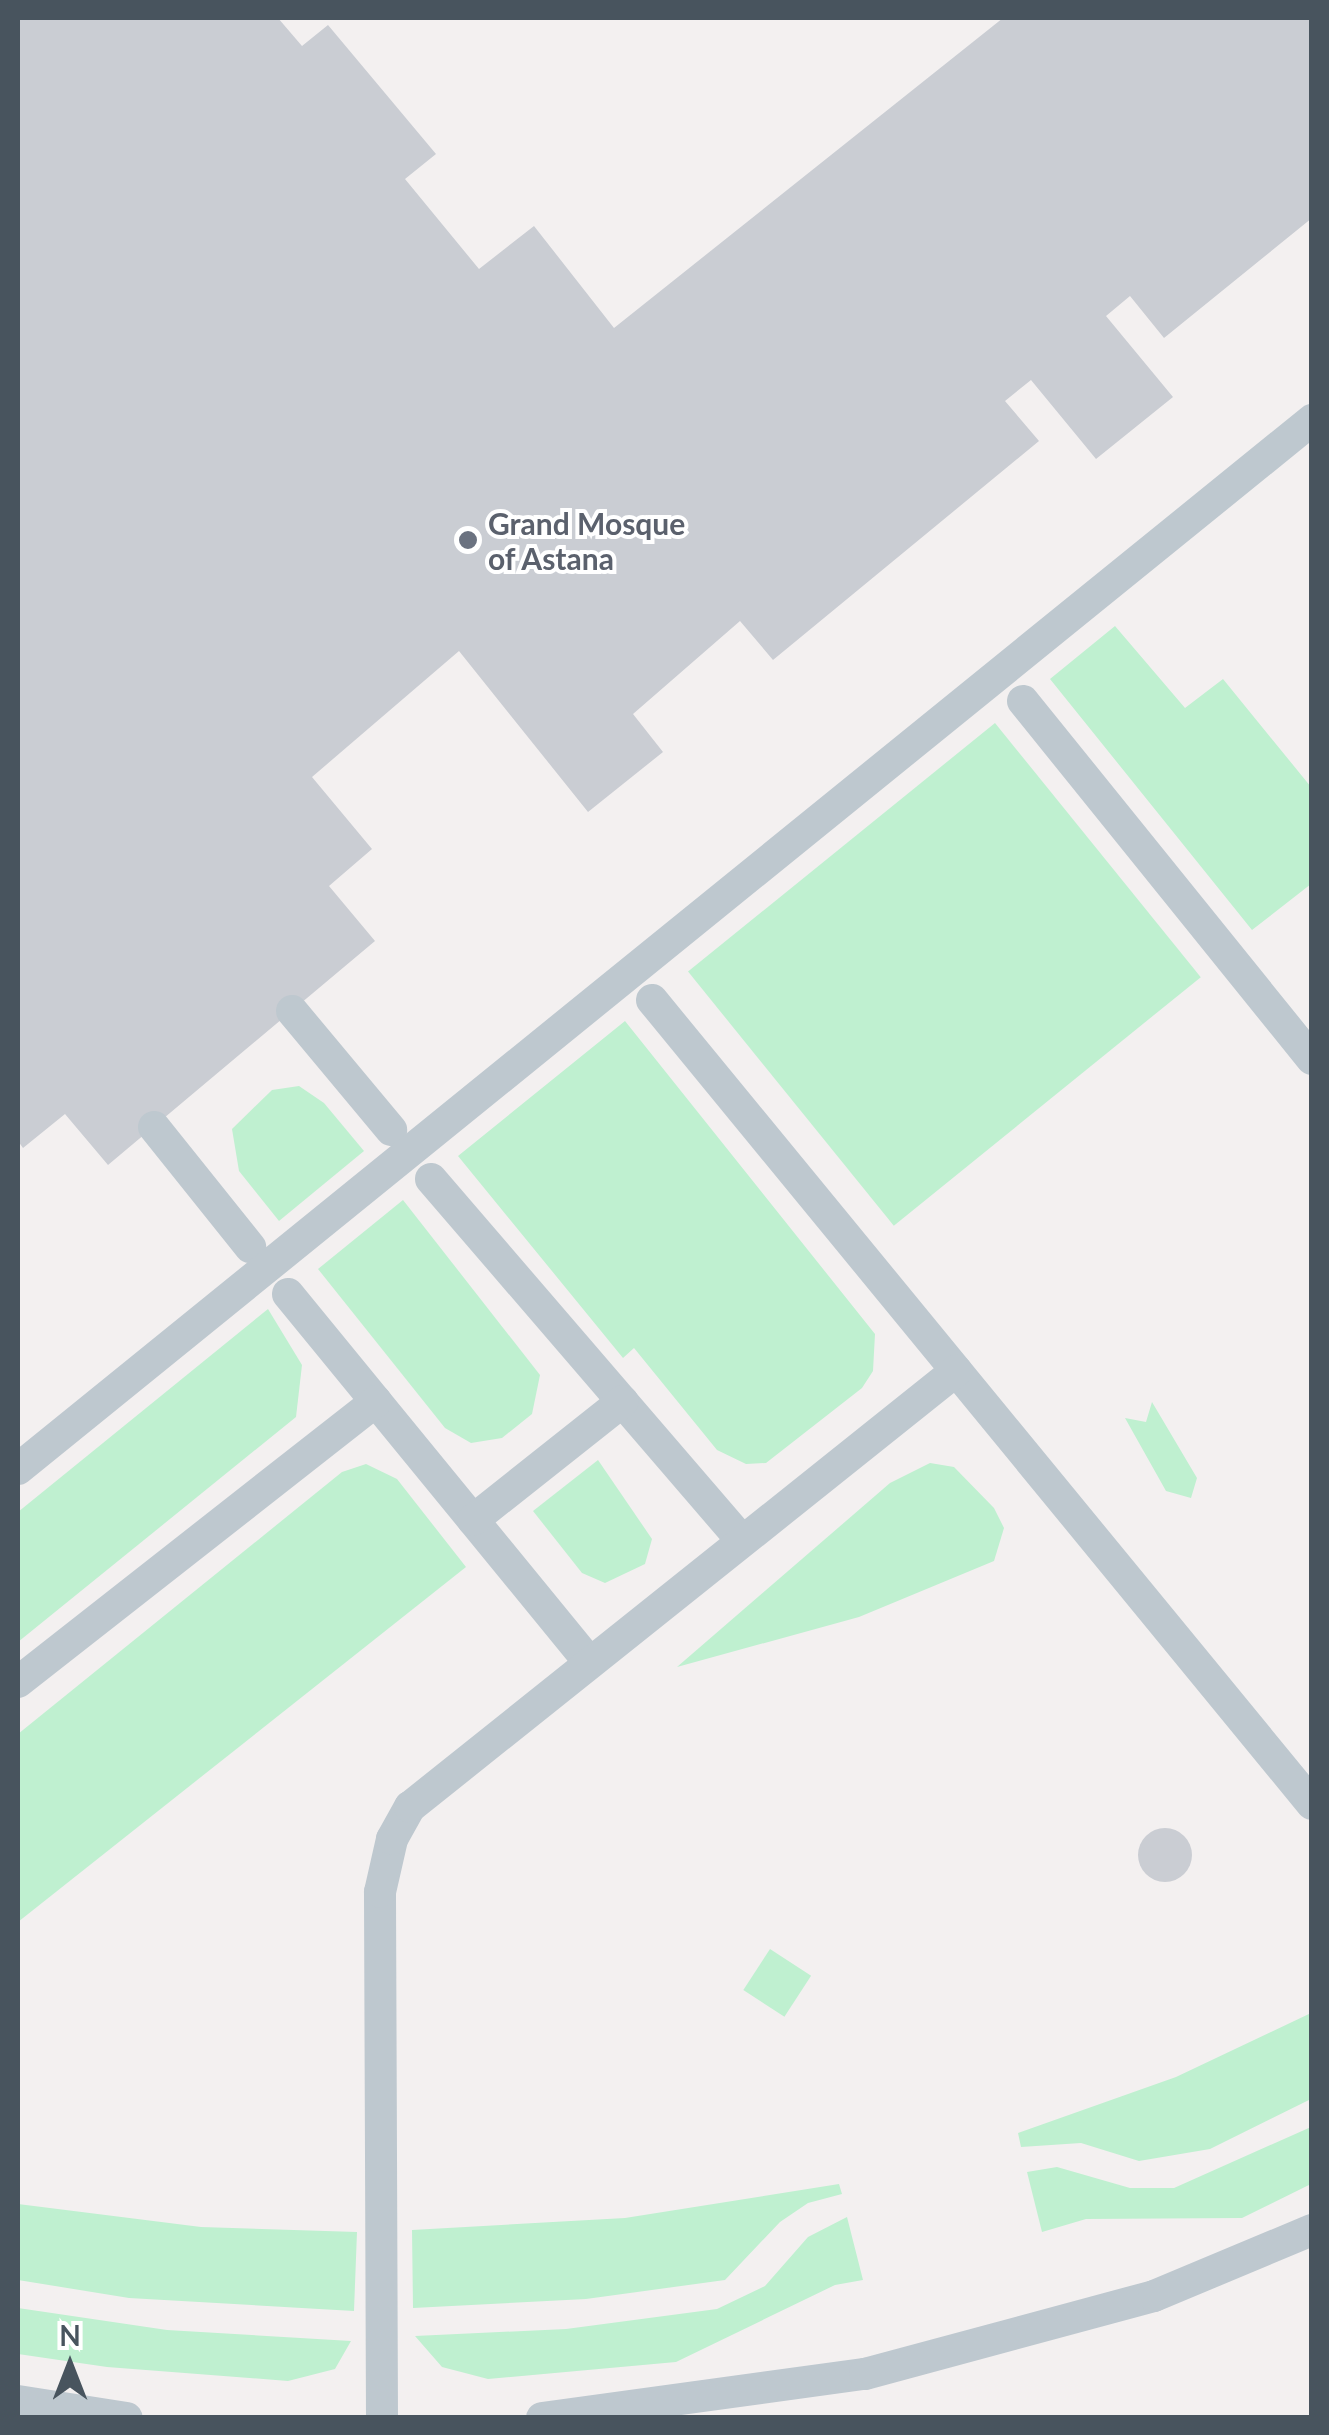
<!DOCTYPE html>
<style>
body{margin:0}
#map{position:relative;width:1329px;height:2435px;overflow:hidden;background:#f3f0f0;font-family:Lato,sans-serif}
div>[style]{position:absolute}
.green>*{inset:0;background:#bff0d0;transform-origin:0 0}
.building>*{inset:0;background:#cacdd3}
.round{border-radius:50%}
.service>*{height:32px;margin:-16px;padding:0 16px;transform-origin:16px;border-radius:16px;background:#bec8cf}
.dots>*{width:28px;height:28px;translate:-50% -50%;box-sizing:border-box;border:5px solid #fff;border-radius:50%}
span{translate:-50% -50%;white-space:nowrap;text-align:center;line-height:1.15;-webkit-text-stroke:8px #fff;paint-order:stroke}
.worship-label{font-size:30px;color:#5b616d;font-weight:700}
.left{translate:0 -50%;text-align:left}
.frame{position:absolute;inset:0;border:20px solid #48545e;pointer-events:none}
.north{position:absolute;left:20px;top:2315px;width:100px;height:100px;-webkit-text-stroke:8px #fff;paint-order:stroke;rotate:0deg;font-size:28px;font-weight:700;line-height:40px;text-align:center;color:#48545e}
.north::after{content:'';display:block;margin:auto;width:35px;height:45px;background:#48545e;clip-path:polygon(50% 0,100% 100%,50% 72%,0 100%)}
</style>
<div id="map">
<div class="green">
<i style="clip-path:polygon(1115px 626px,1185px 708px,1223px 679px,1311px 787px,1311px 884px,1252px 930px,1050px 679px)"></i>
<i style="left:995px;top:723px;width:327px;height:395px;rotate:51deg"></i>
<i style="clip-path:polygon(625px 1021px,875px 1334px,873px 1371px,862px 1388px,766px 1463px,746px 1464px,717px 1450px,634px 1348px,623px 1358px,458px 1156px)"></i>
<i style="clip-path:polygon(299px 1086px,324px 1103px,364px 1151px,279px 1221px,239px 1171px,232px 1129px,272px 1090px)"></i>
<i style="clip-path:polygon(403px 1200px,540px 1375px,532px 1414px,502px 1438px,471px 1443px,445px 1428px,318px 1269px)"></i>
<i style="clip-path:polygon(268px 1309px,302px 1365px,296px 1417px,18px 1642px,18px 1512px)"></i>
<i style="clip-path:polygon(1152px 1402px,1197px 1478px,1191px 1498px,1166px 1491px,1125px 1418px,1146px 1422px)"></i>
<i style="clip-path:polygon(598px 1460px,652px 1539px,645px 1564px,605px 1583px,582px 1573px,533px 1511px)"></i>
<i style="clip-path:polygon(930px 1463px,954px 1467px,994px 1508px,1004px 1528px,994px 1561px,859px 1617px,677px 1667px,890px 1483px)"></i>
<i style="clip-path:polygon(366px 1464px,397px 1479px,466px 1567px,18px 1922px,18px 1734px,342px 1472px)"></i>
<i style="left:770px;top:1949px;width:49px;height:49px;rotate:33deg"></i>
<i style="clip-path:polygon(1311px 2013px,1311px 2099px,1210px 2149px,1139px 2161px,1081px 2143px,1021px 2147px,1018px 2133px,1176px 2077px)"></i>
<i style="clip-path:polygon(1311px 2127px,1311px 2184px,1242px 2218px,1086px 2219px,1042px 2232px,1027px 2172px,1057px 2167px,1130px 2188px,1174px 2188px)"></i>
<i style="clip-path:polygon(839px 2184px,842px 2194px,808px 2203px,780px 2222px,725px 2280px,586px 2299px,413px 2308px,412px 2230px,625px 2218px)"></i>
<i style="clip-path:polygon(18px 2204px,201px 2227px,357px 2232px,354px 2311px,129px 2298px,18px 2280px)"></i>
<i style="clip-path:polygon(847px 2217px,863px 2280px,835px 2285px,676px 2362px,488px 2379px,442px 2367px,415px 2336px,566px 2329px,717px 2309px,765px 2286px,808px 2237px)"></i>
<i style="clip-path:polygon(18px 2308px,167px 2330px,351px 2341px,335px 2369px,288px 2381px,107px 2367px,18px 2354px)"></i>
</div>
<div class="building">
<i style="clip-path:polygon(18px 18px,278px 18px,302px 46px,328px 25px,436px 154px,405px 179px,479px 269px,534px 226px,614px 328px,1003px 18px,1312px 18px,1312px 218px,1164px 338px,1130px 296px,1106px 316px,1173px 397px,1096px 459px,1031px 380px,1005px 401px,1039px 441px,773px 660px,740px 621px,633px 714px,663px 752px,588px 812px,459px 651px,312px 777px,372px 849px,329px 886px,375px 941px,108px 1165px,65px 1114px,23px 1148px,18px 1141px)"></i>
<i class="round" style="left:1138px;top:1828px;width:54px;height:54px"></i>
</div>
<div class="service">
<i style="left:1023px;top:701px;width:460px;rotate:51.1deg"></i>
<i style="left:652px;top:1000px;width:1040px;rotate:50.62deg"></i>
<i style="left:292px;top:1011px;width:155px;rotate:50.2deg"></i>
<i style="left:154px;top:1127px;width:154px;rotate:51.3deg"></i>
<i style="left:431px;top:1179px;width:476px;rotate:49.3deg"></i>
<i style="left:288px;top:1294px;width:474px;rotate:50.7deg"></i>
<i style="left:18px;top:1469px;width:1666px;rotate:-39.03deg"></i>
<i style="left:473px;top:1520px;width:191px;rotate:-38.4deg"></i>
<i style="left:18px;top:1682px;width:455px;rotate:-38.1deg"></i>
<i style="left:18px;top:2401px;width:110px;rotate:8.9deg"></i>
<i style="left:382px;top:2418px;width:526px;rotate:-90.22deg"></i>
<i style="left:380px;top:1892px;width:54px;rotate:-77.2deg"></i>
<i style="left:392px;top:1839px;width:37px;rotate:-61deg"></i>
<i style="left:410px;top:1807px;width:699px;rotate:-38.61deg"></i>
<i style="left:542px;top:2418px;width:326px;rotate:-7.8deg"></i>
<i style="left:865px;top:2374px;width:299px;rotate:-15.1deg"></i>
<i style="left:1154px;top:2296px;width:171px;rotate:-22.7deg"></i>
</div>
<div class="dots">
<i style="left:468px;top:540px;background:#6b7280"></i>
</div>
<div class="worship-label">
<span class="left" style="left:488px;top:540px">Grand Mosque<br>of Astana</span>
</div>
<div class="frame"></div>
<div class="north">N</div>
</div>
